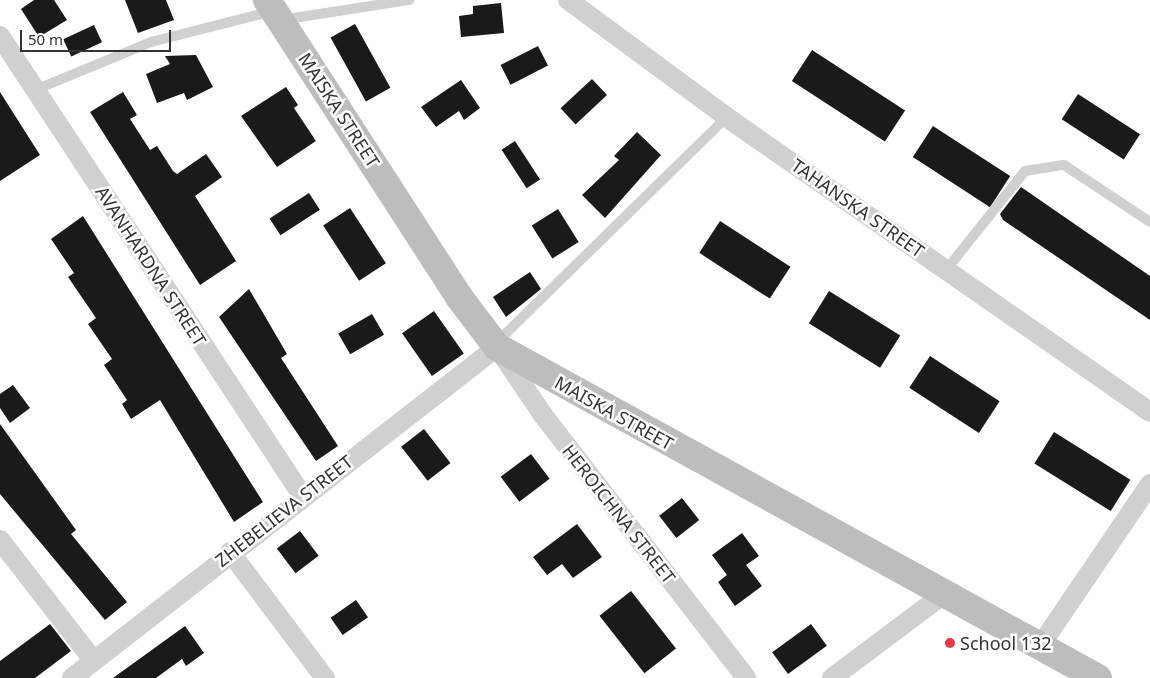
<!DOCTYPE html>
<style>
body{margin:0}
#map{position:relative;width:1150px;height:678px;overflow:hidden;background:#fff;font-family:"Noto Sans",sans-serif}
div>[style]{position:absolute}
.building>*{inset:0;background:#1a1a1a;transform-origin:0 0}
.lane>*{height:10px;margin:-5px;padding:0 5px;transform-origin:5px;border-radius:5px;background:#d0d0d0}
.street>*{height:20px;margin:-10px;padding:0 10px;transform-origin:10px;border-radius:10px;background:#d0d0d0}
.secondary>*{height:28px;margin:-14px;padding:0 14px;transform-origin:14px;border-radius:14px;background:#bdbdbd}
.dots>*{width:14px;height:14px;translate:-50% -50%;box-sizing:border-box;border:2px solid #fff;border-radius:50%}
span{translate:-50% -50%;white-space:nowrap;text-align:center;line-height:1.15;-webkit-text-stroke:5px #fff;paint-order:stroke}
.street-label{font-size:18px;color:#333}
.poi-label{font-size:18px;color:#333}
.left{translate:0 -50%;text-align:left}
.scale{position:absolute;left:20px;top:30px;width:151px;height:22px;box-sizing:border-box;border:2px solid #333;border-top:0;padding-left:6px;font-size:15px;line-height:18px;white-space:nowrap;color:#333;-webkit-text-stroke:4px #fff;paint-order:stroke}
</style>
<div id="map">
<div class="building">
<i style="clip-path:polygon(34px 0,54px 0,67px 20px,39px 37px,21px 9px)"></i>
<i style="clip-path:polygon(125px 0,166px 0,174px 20px,138px 33px)"></i>
<i style="clip-path:polygon(501px 3px,504px 33px,461px 37px,459px 16px,473px 14px,473px 6px)"></i>
<i style="left:355px;top:24px;width:73px;height:28px;rotate:61deg"></i>
<i style="left:94px;top:25px;width:19px;height:34px;rotate:65deg"></i>
<i style="left:538px;top:46px;width:22px;height:42px;rotate:63deg"></i>
<i style="left:812px;top:50px;width:111px;height:37px;rotate:33deg"></i>
<i style="clip-path:polygon(196px 55px,213px 87px,187px 100px,184px 93px,157px 103px,146px 74px,170px 64px,165px 56px)"></i>
<i style="left:592px;top:79px;width:22px;height:43px;rotate:47deg"></i>
<i style="clip-path:polygon(461px 80px,480px 108px,464px 120px,459px 111px,436px 127px,421px 107px)"></i>
<i style="clip-path:polygon(286px 87px,298px 105px,294px 108px,316px 141px,277px 167px,241px 116px)"></i>
<i style="clip-path:polygon(0 92px,40px 155px,0 181px)"></i>
<i style="clip-path:polygon(123px 92px,137px 115px,130px 119px,150px 150px,157px 146px,173px 171px,177px 174px,206px 154px,222px 177px,195px 196px,236px 261px,200px 285px,90px 112px)"></i>
<i style="left:1078px;top:94px;width:74px;height:30px;rotate:33deg"></i>
<i style="left:933px;top:126px;width:92px;height:37px;rotate:33deg"></i>
<i style="clip-path:polygon(637px 132px,661px 155px,605px 218px,582px 195px,619px 160px,614px 156px)"></i>
<i style="left:515px;top:141px;width:46px;height:16px;rotate:57deg"></i>
<i style="clip-path:polygon(1021px 187px,1150px 276px,1150px 320px,1003px 220px,1000px 214px)"></i>
<i style="left:309px;top:193px;width:20px;height:47px;rotate:57deg"></i>
<i style="left:350px;top:208px;width:66px;height:32px;rotate:57deg"></i>
<i style="left:558px;top:209px;width:39px;height:31px;rotate:58deg"></i>
<i style="clip-path:polygon(83px 216px,263px 502px,234px 522px,160px 400px,131px 419px,122px 404px,127px 400px,104px 365px,112px 359px,88px 324px,96px 318px,68px 277px,74px 273px,51px 239px)"></i>
<i style="left:720px;top:221px;width:84px;height:38px;rotate:33deg"></i>
<i style="clip-path:polygon(530px 272px,541px 289px,506px 317px,493px 297px)"></i>
<i style="clip-path:polygon(249px 289px,287px 354px,281px 358px,338px 446px,316px 461px,219px 317px)"></i>
<i style="left:829px;top:291px;width:84px;height:38px;rotate:32deg"></i>
<i style="left:434px;top:311px;width:52px;height:39px;rotate:55deg"></i>
<i style="left:372px;top:314px;width:24px;height:39px;rotate:60deg"></i>
<i style="left:930px;top:356px;width:83px;height:38px;rotate:33deg"></i>
<i style="clip-path:polygon(13px 385px,30px 408px,10px 423px,0 408px,0 394px)"></i>
<i style="clip-path:polygon(0 424px,76px 530px,71px 534px,127px 602px,105px 620px,0 494px)"></i>
<i style="left:424px;top:429px;width:43px;height:29px;rotate:52deg"></i>
<i style="left:1054px;top:432px;width:90px;height:37px;rotate:32deg"></i>
<i style="left:531px;top:454px;width:31px;height:38px;rotate:53deg"></i>
<i style="left:682px;top:498px;width:28px;height:29px;rotate:52deg"></i>
<i style="clip-path:polygon(577px 524px,602px 557px,573px 578px,562px 564px,547px 575px,533px 557px)"></i>
<i style="left:300px;top:531px;width:31px;height:29px;rotate:53deg"></i>
<i style="clip-path:polygon(742px 533px,759px 556px,746px 565px,762px 586px,735px 606px,718px 582px,727px 575px,712px 555px)"></i>
<i style="left:631px;top:591px;width:73px;height:40px;rotate:52deg"></i>
<i style="left:356px;top:600px;width:21px;height:31px;rotate:55deg"></i>
<i style="clip-path:polygon(50px 624px,71px 651px,35px 678px,0 678px,0 661px)"></i>
<i style="left:811px;top:624px;width:27px;height:48px;rotate:54deg"></i>
<i style="clip-path:polygon(185px 626px,204px 653px,186px 666px,182px 659px,156px 678px,113px 678px)"></i>
</div>
<div class="lane">
<i style="left:281px;top:20px;width:130px;rotate:-8.9deg"></i>
<i style="left:35px;top:90px;width:126px;rotate:-22.5deg"></i>
<i style="left:151px;top:42px;width:126px;rotate:-14.3deg"></i>
<i style="left:946px;top:270px;width:127px;rotate:-51.4deg"></i>
<i style="left:1025px;top:171px;width:39px;rotate:-9deg"></i>
<i style="left:1064px;top:165px;width:103px;rotate:33.5deg"></i>
<i style="left:496px;top:343px;width:323px;rotate:-44.4deg"></i>
</div>
<div class="street">
<i style="left:568px;top:0;width:204px;rotate:36.4deg"></i>
<i style="left:732px;top:121px;width:509px;rotate:34.84deg"></i>
<i style="left:0;top:36px;width:549px;rotate:56.66deg"></i>
<i style="left:0;top:540px;width:153px;rotate:52.2deg"></i>
<i style="left:230px;top:552px;width:158px;rotate:53deg"></i>
<i style="left:1040px;top:646px;width:196px;rotate:-55.8deg"></i>
<i style="left:72px;top:678px;width:539px;rotate:-37.91deg"></i>
<i style="left:497px;top:347px;width:82px;rotate:55.9deg"></i>
<i style="left:543px;top:415px;width:332px;rotate:52.3deg"></i>
<i style="left:832px;top:678px;width:140px;rotate:-36.9deg"></i>
</div>
<div class="secondary">
<i style="left:267px;top:0;width:354px;rotate:57.1deg"></i>
<i style="left:459px;top:297px;width:63px;rotate:52.8deg"></i>
<i style="left:497px;top:347px;width:686px;rotate:28.84deg"></i>
</div>
<div class="dots">
<i style="left:950px;top:643px;background:#e63946"></i>
</div>
<div class="street-label">
<span style="left:339px;top:110px;rotate:57deg">MAISKA STREET</span>
<span style="left:858px;top:208px;rotate:35deg">TAHANSKA STREET</span>
<span style="left:151px;top:266px;rotate:57deg">AVANHARDNA STREET</span>
<span style="left:614px;top:413px;rotate:29deg">MAISKA STREET</span>
<span style="left:284px;top:511px;rotate:-38deg">ZHEBELIEVA STREET</span>
<span style="left:619px;top:514px;rotate:52deg">HEROICHNA STREET</span>
</div>
<div class="poi-label">
<span class="left" style="left:960px;top:643px">School 132</span>
</div>
<div class="scale">50 m</div>
</div>
